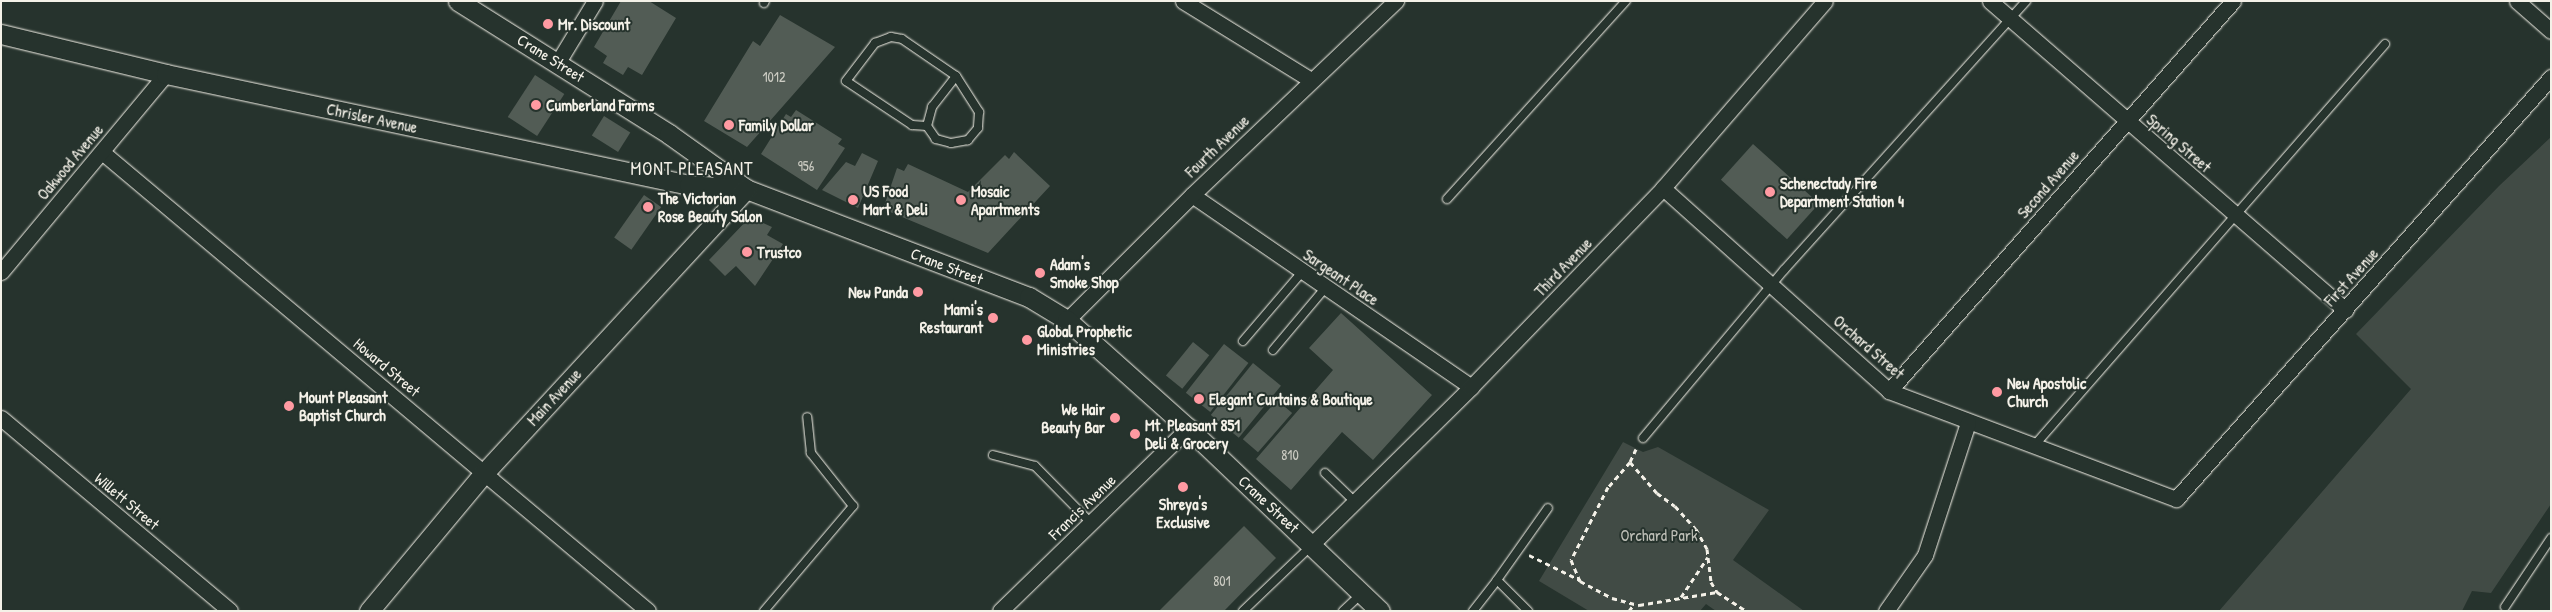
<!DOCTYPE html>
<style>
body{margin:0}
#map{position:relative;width:2552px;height:612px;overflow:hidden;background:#26332d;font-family:"Patrick Hand",sans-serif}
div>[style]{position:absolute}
.green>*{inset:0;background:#414b45}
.building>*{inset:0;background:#525c55;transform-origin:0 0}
.path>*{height:3px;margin-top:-1.5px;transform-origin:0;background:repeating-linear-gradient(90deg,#f4f1e8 0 5px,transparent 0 9px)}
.roads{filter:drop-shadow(0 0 1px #f4f1e8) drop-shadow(0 0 1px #f4f1e8)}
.service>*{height:8px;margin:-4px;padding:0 4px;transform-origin:4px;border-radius:4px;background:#26332d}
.minor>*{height:15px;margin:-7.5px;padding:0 7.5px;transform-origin:7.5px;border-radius:7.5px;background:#26332d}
.tertiary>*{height:19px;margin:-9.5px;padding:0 9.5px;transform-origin:9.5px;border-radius:9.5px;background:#26332d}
.dots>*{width:14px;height:14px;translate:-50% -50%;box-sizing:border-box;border:2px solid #26332d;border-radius:50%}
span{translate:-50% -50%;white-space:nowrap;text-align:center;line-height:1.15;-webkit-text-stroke:4px #26332d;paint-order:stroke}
.number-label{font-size:14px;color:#ccccc3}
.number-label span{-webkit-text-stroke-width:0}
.poi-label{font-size:16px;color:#f4f1e8;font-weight:700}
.left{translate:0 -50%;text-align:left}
.right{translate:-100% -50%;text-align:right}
.street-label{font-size:16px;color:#f4f1e8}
.park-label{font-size:16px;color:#bebfb7}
.neighbourhood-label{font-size:18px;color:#f4f1e8;letter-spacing:1px}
.frame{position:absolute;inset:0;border:2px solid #f4f1e8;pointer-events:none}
</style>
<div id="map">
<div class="green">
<i style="clip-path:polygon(2551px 137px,2551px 504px,2491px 593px,2472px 591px,2462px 611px,2219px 611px,2411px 389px,2356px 334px,2499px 186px)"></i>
<i style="clip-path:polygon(1623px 442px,1643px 452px,1658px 447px,1769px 510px,1733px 560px,1804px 611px,1716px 611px,1706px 604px,1700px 611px,1589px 611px,1539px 581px)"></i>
</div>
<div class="building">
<i style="clip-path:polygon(621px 1px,649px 1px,676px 18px,642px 75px,628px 67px,623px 75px,603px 63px,607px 56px,594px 47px)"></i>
<i style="clip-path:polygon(780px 15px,835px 47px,747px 147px,704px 121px,753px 41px,760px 46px)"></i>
<i style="left:535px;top:75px;width:35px;height:50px;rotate:33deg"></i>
<i style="clip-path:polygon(796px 110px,842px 139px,838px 144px,845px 148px,817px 190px,761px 154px,786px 114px,791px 117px)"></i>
<i style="left:604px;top:116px;width:31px;height:23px;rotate:32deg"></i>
<i style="left:1753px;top:144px;width:89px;height:48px;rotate:42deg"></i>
<i style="clip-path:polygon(1014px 152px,1050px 186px,988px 253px,883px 209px,897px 168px,904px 171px,908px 164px,968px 192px,1005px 155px,1009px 159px)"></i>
<i style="clip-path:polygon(862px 153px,878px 161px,858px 208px,822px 190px,846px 162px,855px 166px)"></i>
<i style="left:644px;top:195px;width:21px;height:52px;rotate:35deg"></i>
<i style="clip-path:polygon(750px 217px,772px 227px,767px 235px,783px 244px,755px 286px,736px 266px,725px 276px,709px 260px)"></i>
<i style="clip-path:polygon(1341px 313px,1432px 395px,1373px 460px,1342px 432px,1291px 490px,1256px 459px,1333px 370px,1309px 348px)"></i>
<i style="left:1193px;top:342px;width:21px;height:43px;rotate:39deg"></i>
<i style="left:1224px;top:344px;width:31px;height:62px;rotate:38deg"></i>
<i style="left:1253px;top:363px;width:36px;height:67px;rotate:39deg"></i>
<i style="left:1277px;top:400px;width:20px;height:52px;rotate:41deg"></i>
<i style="clip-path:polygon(1244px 526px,1276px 558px,1224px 611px,1159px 611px)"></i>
</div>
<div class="path">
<i style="left:1636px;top:449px;width:14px;rotate:115deg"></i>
<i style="left:1630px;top:462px;width:41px;rotate:48.9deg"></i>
<i style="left:1657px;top:493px;width:22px;rotate:36deg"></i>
<i style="left:1675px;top:506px;width:31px;rotate:48deg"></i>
<i style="left:1696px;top:529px;width:23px;rotate:61deg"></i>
<i style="left:1707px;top:549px;width:33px;rotate:83deg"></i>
<i style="left:1711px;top:582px;width:12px;rotate:59deg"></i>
<i style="left:1717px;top:592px;width:35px;rotate:33deg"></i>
<i style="left:1630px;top:462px;width:33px;rotate:131deg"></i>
<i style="left:1608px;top:487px;width:82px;rotate:116.9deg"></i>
<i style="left:1571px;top:560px;width:23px;rotate:67deg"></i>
<i style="left:1580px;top:581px;width:36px;rotate:28deg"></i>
<i style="left:1612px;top:598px;width:28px;rotate:15deg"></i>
<i style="left:1639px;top:605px;width:79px;rotate:-9.5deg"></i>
<i style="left:1529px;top:555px;width:57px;rotate:26.1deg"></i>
<i style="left:1681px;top:597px;width:48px;rotate:-56deg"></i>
<i style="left:1629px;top:611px;width:9px;rotate:-54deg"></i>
</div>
<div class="roads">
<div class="service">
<i style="left:764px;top:3px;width:2px;rotate:-63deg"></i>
<i style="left:927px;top:126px;width:15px;rotate:-176deg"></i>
<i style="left:912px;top:125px;width:79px;rotate:-146.3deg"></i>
<i style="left:846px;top:81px;width:48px;rotate:-52.7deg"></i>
<i style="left:875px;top:43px;width:17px;rotate:-21deg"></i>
<i style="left:891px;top:37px;width:11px;rotate:10deg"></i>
<i style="left:902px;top:39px;width:65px;rotate:34.4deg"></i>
<i style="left:956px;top:76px;width:43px;rotate:57.4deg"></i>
<i style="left:979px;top:112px;width:16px;rotate:94deg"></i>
<i style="left:978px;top:128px;width:16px;rotate:130deg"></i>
<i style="left:968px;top:140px;width:17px;rotate:170deg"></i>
<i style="left:951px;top:143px;width:16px;rotate:-165deg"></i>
<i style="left:936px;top:139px;width:16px;rotate:-125deg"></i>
<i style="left:927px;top:126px;width:20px;rotate:-75deg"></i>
<i style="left:932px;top:107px;width:39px;rotate:-52deg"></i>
<i style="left:1447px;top:199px;width:267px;rotate:-47.9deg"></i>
<i style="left:1243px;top:341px;width:92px;rotate:-49.4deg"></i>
<i style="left:1273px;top:350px;width:82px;rotate:-49.9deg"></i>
<i style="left:1643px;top:438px;width:219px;rotate:-50deg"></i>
<i style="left:1784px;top:270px;width:362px;rotate:-48deg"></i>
<i style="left:2033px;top:447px;width:535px;rotate:-48.86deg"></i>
<i style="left:993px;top:455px;width:43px;rotate:14.7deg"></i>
<i style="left:1035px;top:466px;width:80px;rotate:45.5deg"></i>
<i style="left:1325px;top:473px;width:42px;rotate:44deg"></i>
<i style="left:1497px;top:580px;width:88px;rotate:-54.7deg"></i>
<i style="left:2505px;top:607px;width:83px;rotate:-56.3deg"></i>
<i style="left:764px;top:611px;width:138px;rotate:-49.7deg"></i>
<i style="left:853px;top:506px;width:68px;rotate:-128.4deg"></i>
<i style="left:811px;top:453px;width:36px;rotate:-96deg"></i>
<i style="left:1243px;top:611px;width:94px;rotate:-43.7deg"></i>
<i style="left:1343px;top:611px;width:26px;rotate:-43deg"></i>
<i style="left:1473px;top:611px;width:39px;rotate:-52deg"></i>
<i style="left:1497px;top:580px;width:44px;rotate:45deg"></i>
</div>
<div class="minor">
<i style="left:1183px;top:1px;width:150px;rotate:31.7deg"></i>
<i style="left:1990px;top:1px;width:471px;rotate:41deg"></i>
<i style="left:2517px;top:1px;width:45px;rotate:41.4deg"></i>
<i style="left:558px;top:62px;width:71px;rotate:-58.8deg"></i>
<i style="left:102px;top:152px;width:713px;rotate:40.05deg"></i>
<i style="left:1663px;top:188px;width:304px;rotate:41.9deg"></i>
<i style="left:1889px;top:391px;width:307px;rotate:20.6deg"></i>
<i style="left:2176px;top:499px;width:565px;rotate:-48.37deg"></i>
<i style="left:1192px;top:195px;width:339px;rotate:34.5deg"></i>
<i style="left:1px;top:272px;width:258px;rotate:-50.2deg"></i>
<i style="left:1067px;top:320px;width:177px;rotate:-45deg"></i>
<i style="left:1192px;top:195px;width:282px;rotate:-43.6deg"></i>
<i style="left:1889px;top:391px;width:520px;rotate:-48.59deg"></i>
<i style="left:1px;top:418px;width:299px;rotate:40.1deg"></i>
<i style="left:1312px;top:544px;width:223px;rotate:-44.6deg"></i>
<i style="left:1471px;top:387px;width:277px;rotate:-46deg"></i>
<i style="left:1663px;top:188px;width:247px;rotate:-49.1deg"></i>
<i style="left:1000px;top:611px;width:262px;rotate:-44.2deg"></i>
<i style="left:1886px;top:611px;width:68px;rotate:-55.1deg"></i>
<i style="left:1925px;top:555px;width:139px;rotate:-72deg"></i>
</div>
<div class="tertiary">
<i style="left:458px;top:1px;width:249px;rotate:32.2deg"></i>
<i style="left:669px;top:134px;width:95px;rotate:35.5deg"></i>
<i style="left:746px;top:189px;width:303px;rotate:20.9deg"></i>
<i style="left:1029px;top:297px;width:44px;rotate:31.2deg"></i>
<i style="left:1067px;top:320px;width:162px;rotate:41.8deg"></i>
<i style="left:1188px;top:428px;width:265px;rotate:43.6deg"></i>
<i style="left:1px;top:34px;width:170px;rotate:13.6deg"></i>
<i style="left:166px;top:74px;width:535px;rotate:11.98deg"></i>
<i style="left:689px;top:185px;width:57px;rotate:4deg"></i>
<i style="left:369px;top:611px;width:181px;rotate:-50.2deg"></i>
<i style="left:485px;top:472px;width:385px;rotate:-47.3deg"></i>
</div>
</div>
<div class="dots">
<i style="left:548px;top:24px;background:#ff9aa2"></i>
<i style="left:536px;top:105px;background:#ff9aa2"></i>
<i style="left:729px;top:125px;background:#ff9aa2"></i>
<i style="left:1770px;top:192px;background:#ff9aa2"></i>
<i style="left:853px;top:200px;background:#ff9aa2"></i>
<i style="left:961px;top:200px;background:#ff9aa2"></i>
<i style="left:648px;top:207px;background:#ff9aa2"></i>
<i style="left:747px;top:252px;background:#ff9aa2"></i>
<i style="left:1040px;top:273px;background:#ff9aa2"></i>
<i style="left:918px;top:292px;background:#ff9aa2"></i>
<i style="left:993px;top:318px;background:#ff9aa2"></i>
<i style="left:1027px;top:340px;background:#ff9aa2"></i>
<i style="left:1997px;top:392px;background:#ff9aa2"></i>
<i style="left:1199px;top:399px;background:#ff9aa2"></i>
<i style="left:289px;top:406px;background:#ff9aa2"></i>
<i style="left:1115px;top:418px;background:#ff9aa2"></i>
<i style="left:1135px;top:434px;background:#ff9aa2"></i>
<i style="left:1183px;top:487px;background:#ff9aa2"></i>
</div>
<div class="number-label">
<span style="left:774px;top:77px">1012</span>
<span style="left:806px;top:166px">956</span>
<span style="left:1290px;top:455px">810</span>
<span style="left:1222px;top:581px">801</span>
</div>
<div class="poi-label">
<span class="left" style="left:558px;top:24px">Mr. Discount</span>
<span class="left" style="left:546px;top:105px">Cumberland Farms</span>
<span class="left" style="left:739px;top:125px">Family Dollar</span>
<span class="left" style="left:1780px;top:192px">Schenectady Fire<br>Department Station 4</span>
<span class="left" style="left:863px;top:200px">US Food<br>Mart &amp; Deli</span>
<span class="left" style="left:971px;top:200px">Mosaic<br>Apartments</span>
<span class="left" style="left:658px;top:207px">The Victorian<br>Rose Beauty Salon</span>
<span class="left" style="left:757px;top:252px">Trustco</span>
<span class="left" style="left:1050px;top:273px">Adam's<br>Smoke Shop</span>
<span class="right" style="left:908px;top:292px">New Panda</span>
<span class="right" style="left:983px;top:318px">Mami's<br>Restaurant</span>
<span class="left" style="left:1037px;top:340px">Global Prophetic<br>Ministries</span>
<span class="left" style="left:2007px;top:392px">New Apostolic<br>Church</span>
<span class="left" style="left:299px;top:406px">Mount Pleasant<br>Baptist Church</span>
<span class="left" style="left:1209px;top:399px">Elegant Curtains &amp; Boutique</span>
<span class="right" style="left:1105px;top:418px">We Hair<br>Beauty Bar</span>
<span class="left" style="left:1145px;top:434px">Mt. Pleasant 851<br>Deli &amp; Grocery</span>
<span style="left:1183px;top:513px">Shreya's<br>Exclusive</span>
</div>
<div class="street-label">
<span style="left:551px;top:58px;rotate:32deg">Crane Street</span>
<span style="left:372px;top:118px;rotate:12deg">Chrisler Avenue</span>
<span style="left:2179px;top:143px;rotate:41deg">Spring Street</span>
<span style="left:1217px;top:146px;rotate:-44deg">Fourth Avenue</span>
<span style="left:70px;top:162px;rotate:-50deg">Oakwood Avenue</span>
<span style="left:2048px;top:184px;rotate:-49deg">Second Avenue</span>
<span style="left:947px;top:266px;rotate:21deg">Crane Street</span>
<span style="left:1563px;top:267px;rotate:-46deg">Third Avenue</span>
<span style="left:1341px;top:277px;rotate:34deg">Sargeant Place</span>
<span style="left:2351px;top:277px;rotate:-48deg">First Avenue</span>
<span style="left:1869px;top:347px;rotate:41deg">Orchard Street</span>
<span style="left:387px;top:367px;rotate:40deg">Howard Street</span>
<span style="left:554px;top:397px;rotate:-47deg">Main Avenue</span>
<span style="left:127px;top:501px;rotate:40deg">Willett Street</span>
<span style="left:1269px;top:504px;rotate:43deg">Crane Street</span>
<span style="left:1082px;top:507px;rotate:-44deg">Francis Avenue</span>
</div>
<div class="park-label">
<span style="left:1659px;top:535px">Orchard Park</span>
</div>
<div class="neighbourhood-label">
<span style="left:692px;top:169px">MONT PLEASANT</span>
</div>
<div class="frame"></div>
</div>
